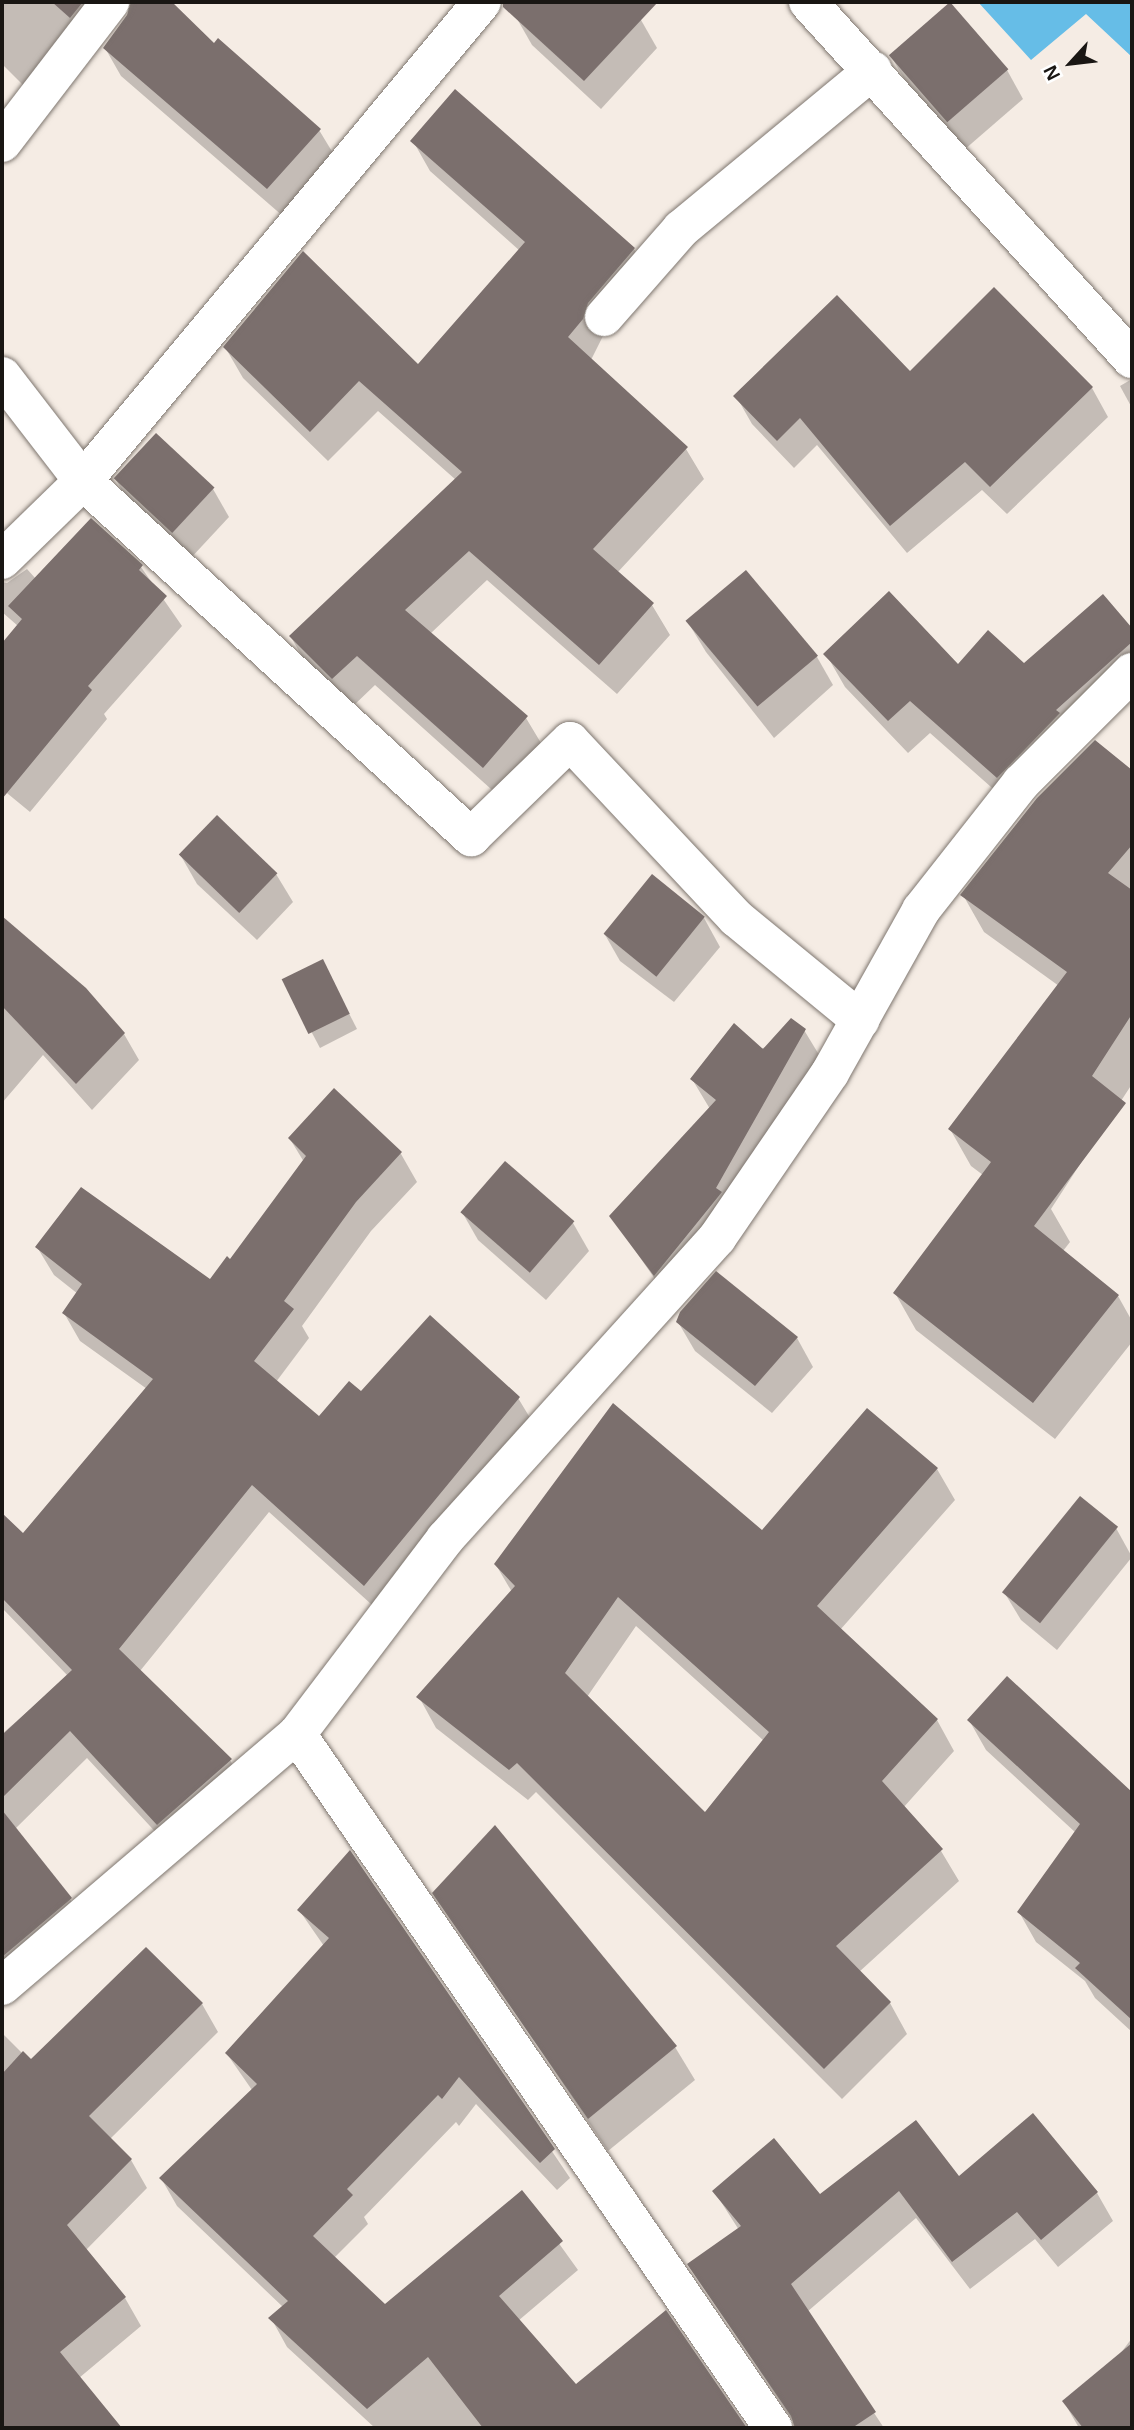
<!DOCTYPE html>
<style>
body{margin:0}
#map{position:relative;width:1134px;height:2430px;overflow:hidden;background:#f5ece4;font-family:Arial,sans-serif}
div>[style]{position:absolute}
.water>*{inset:0;background:#66bde7}
.shadow>*{inset:0;background:#0003}
.building>*{inset:0;background:#7b6f6d;transform-origin:0 0}
.roads{filter:drop-shadow(0 0 2px #7e766f) drop-shadow(0 0 2px #7e766f)}
.street>*{height:38px;margin:-19px;padding:0 19px;transform-origin:19px;border-radius:19px;background:#fff}
span{translate:-50% -50%;white-space:nowrap;text-align:center;line-height:1.15;-webkit-text-stroke:7px #fff;paint-order:stroke}
.frame{position:absolute;inset:0;border:4px solid #191613;pointer-events:none}
.north{position:absolute;left:1036px;top:28px;width:70px;height:70px;-webkit-text-stroke:5px #fff;paint-order:stroke;rotate:243deg;font-size:19px;font-weight:700;line-height:28px;text-align:center;color:#191613}
.north::after{content:'';display:block;margin:auto;width:24px;height:32px;background:#191613;clip-path:polygon(50% 0,100% 100%,50% 72%,0 100%)}
</style>
<div id="map">
<div class="water">
<i style="clip-path:polygon(978px 2px,1132px 2px,1132px 57px,1086px 14px,1031px 60px)"></i>
</div>
<div class="shadow">
<i style="clip-path:polygon(2px 2px,169px 2px,214px 45px,319px 130px,336px 158px,284px 217px,121px 76px,105px 48px,130px 11px,117px 10px,26px 88px,2px 64px)"></i>
<i style="clip-path:polygon(531px 2px,623px 2px,641px 20px,657px 48px,601px 109px,532px 45px,516px 17px)"></i>
<i style="clip-path:polygon(950px 5px,1007px 70px,1023px 99px,964px 150px,907px 84px,891px 56px)"></i>
<i style="clip-path:polygon(413px 141px,634px 249px,652px 280px,604px 334px,591px 360px,686px 449px,704px 479px,617px 573px,652px 605px,670px 635px,617px 694px,487px 580px,430px 634px,526px 718px,544px 748px,501px 798px,375px 685px,350px 709px,308px 667px,291px 637px,456px 480px,378px 411px,328px 461px,243px 378px,225px 347px,419px 367px,520px 251px,430px 171px)"></i>
<i style="clip-path:polygon(994px 289px,1092px 388px,1108px 417px,1007px 514px,982px 490px,907px 553px,817px 445px,794px 468px,752px 424px,736px 396px,910px 374px)"></i>
<i style="clip-path:polygon(1132px 379px,1132px 408px,1120px 386px)"></i>
<i style="clip-path:polygon(116px 480px,213px 489px,229px 517px,189px 560px,132px 508px)"></i>
<i style="clip-path:polygon(141px 567px,182px 626px,104px 714px,107px 719px,30px 812px,2px 789px,2px 646px,18px 626px,2px 612px,2px 582px,7px 583px,27px 569px,36px 579px)"></i>
<i style="clip-path:polygon(746px 573px,817px 657px,833px 685px,774px 738px,706px 652px,689px 624px)"></i>
<i style="clip-path:polygon(1103px 597px,1132px 631px,1132px 692px,1017px 810px,930px 733px,908px 753px,845px 687px,826px 654px,958px 666px,1024px 665px)"></i>
<i style="clip-path:polygon(1095px 743px,1132px 772px,1132px 1084px,1051px 1209px,1070px 1242px,1063px 1251px,1118px 1296px,1132px 1321px,1132px 1342px,1055px 1439px,916px 1330px,895px 1293px,983px 1175px,971px 1166px,950px 1129px,1059px 986px,984px 932px,963px 895px)"></i>
<i style="clip-path:polygon(181px 856px,276px 874px,293px 902px,257px 940px,197px 884px)"></i>
<i style="clip-path:polygon(2px 918px,85px 990px,124px 1034px,139px 1060px,92px 1110px,43px 1055px,2px 1103px)"></i>
<i style="clip-path:polygon(704px 918px,720px 947px,674px 1002px,620px 961px,604px 933px)"></i>
<i style="clip-path:polygon(330px 976px,357px 1029px,320px 1048px,285px 982px)"></i>
<i style="clip-path:polygon(804px 1030px,821px 1058px,671px 1302px,611px 1216px,710px 1109px,692px 1079px)"></i>
<i style="clip-path:polygon(334px 1091px,401px 1154px,417px 1182px,371px 1231px,302px 1326px,309px 1338px,276px 1382px,319px 1418px,361px 1394px,518px 1398px,535px 1426px,381px 1613px,269px 1512px,140px 1671px,230px 1760px,246px 1788px,174px 1852px,87px 1758px,15px 1829px,70px 1899px,87px 1927px,2px 1999px,2px 1734px,68px 1676px,2px 1608px,2px 1515px,23px 1536px,147px 1389px,80px 1341px,64px 1313px,78px 1294px,54px 1275px,37px 1247px,210px 1281px,230px 1261px,304px 1162px,290px 1139px)"></i>
<i style="clip-path:polygon(462px 1212px,573px 1223px,589px 1251px,546px 1300px,478px 1240px)"></i>
<i style="clip-path:polygon(717px 1274px,797px 1338px,813px 1367px,772px 1413px,695px 1351px,678px 1322px)"></i>
<i style="clip-path:polygon(evenodd,937px 1469px,955px 1500px,840px 1630px,937px 1720px,954px 1751px,903px 1808px,941px 1851px,959px 1881px,859px 1972px,890px 2003px,907px 2034px,842px 2099px,536px 1792px,528px 1800px,436px 1728px,419px 1697px,512px 1592px,496px 1565px,763px 1532px,937px 1469px,636px 1626px,764px 1741px,705px 1815px,587px 1697px,636px 1626px)"></i>
<i style="clip-path:polygon(1116px 1528px,1132px 1557px,1057px 1650px,1021px 1620px,1004px 1592px)"></i>
<i style="clip-path:polygon(1007px 1679px,1132px 1794px,1132px 2032px,1095px 1998px,1085px 1981px,1036px 1942px,1019px 1912px,1076px 1833px,986px 1750px,969px 1720px)"></i>
<i style="clip-path:polygon(350px 1852px,570px 2178px,557px 2190px,476px 2104px,459px 2126px,456px 2122px,364px 2217px,368px 2224px,334px 2258px,385px 2306px,522px 2192px,578px 2270px,518px 2321px,576px 2387px,665px 2313px,745px 2428px,375px 2428px,287px 2347px,271px 2318px,283px 2307px,177px 2206px,161px 2178px,252px 2090px,227px 2054px,324px 1946px,299px 1910px)"></i>
<i style="clip-path:polygon(435px 1893px,675px 2047px,695px 2080px,608px 2151px)"></i>
<i style="clip-path:polygon(202px 2004px,218px 2032px,110px 2139px,131px 2160px,147px 2188px,85px 2251px,125px 2298px,141px 2326px,79px 2378px,120px 2428px,2px 2428px,2px 2379px,28px 2356px,2px 2325px,2px 2033px,31px 2062px)"></i>
<i style="clip-path:polygon(1032px 2116px,1097px 2193px,1113px 2221px,1058px 2267px,1035px 2239px,970px 2289px,916px 2218px,807px 2312px,884px 2428px,794px 2428px,793px 2421px,690px 2265px,739px 2230px,714px 2191px,820px 2196px,959px 2178px)"></i>
<i style="clip-path:polygon(1132px 2338px,1132px 2428px,1079px 2428px,1064px 2402px,1117px 2358px)"></i>
</div>
<div class="building">
<i style="clip-path:polygon(52px 2px,83px 2px,70px 18px)"></i>
<i style="clip-path:polygon(131px 2px,172px 2px,214px 43px,218px 38px,321px 129px,267px 189px,103px 48px,127px 15px)"></i>
<i style="clip-path:polygon(503px 2px,658px 2px,584px 81px,503px 7px)"></i>
<i style="left:950px;top:2px;width:89px;height:81px;rotate:49deg"></i>
<i style="clip-path:polygon(455px 89px,635px 248px,588px 303px,583px 319px,568px 337px,688px 447px,593px 549px,654px 603px,599px 665px,469px 551px,405px 610px,528px 716px,483px 768px,357px 656px,332px 679px,289px 636px,462px 472px,359px 381px,310px 432px,223px 347px,303px 251px,418px 364px,525px 242px,410px 141px)"></i>
<i style="clip-path:polygon(994px 287px,1093px 387px,990px 487px,965px 462px,890px 526px,800px 418px,777px 441px,733px 396px,837px 295px,910px 371px)"></i>
<i style="left:156px;top:433px;width:80px;height:62px;rotate:43deg"></i>
<i style="clip-path:polygon(91px 518px,143px 565px,139px 570px,167px 596px,88px 686px,92px 690px,2px 799px,2px 643px,22px 619px,8px 606px)"></i>
<i style="left:746px;top:570px;width:112px;height:79px;rotate:50deg"></i>
<i style="clip-path:polygon(889px 591px,958px 664px,988px 630px,1024px 663px,1103px 594px,1132px 628px,1132px 642px,1056px 710px,1060px 713px,997px 778px,910px 701px,888px 721px,823px 654px)"></i>
<i style="clip-path:polygon(1095px 740px,1132px 770px,1132px 845px,1108px 873px,1132px 890px,1132px 1014px,1092px 1076px,1126px 1103px,1034px 1226px,1119px 1295px,1033px 1403px,893px 1293px,991px 1162px,948px 1129px,1067px 972px,960px 895px,1037px 798px)"></i>
<i style="left:217px;top:815px;width:84px;height:55px;rotate:44deg"></i>
<i style="left:652px;top:874px;width:68px;height:77px;rotate:39deg"></i>
<i style="clip-path:polygon(2px 916px,86px 988px,125px 1033px,76px 1084px,2px 1006px)"></i>
<i style="left:323px;top:959px;width:61px;height:46px;rotate:64deg"></i>
<i style="clip-path:polygon(791px 1018px,806px 1029px,716px 1188px,722px 1192px,654px 1276px,609px 1216px,716px 1100px,690px 1079px,734px 1023px,763px 1049px)"></i>
<i style="clip-path:polygon(334px 1088px,402px 1152px,356px 1202px,284px 1301px,294px 1309px,254px 1361px,319px 1416px,349px 1381px,361px 1391px,430px 1315px,520px 1397px,364px 1586px,252px 1485px,119px 1649px,232px 1759px,157px 1825px,70px 1731px,2px 1798px,2px 1735px,72px 1670px,2px 1598px,2px 1513px,23px 1533px,153px 1379px,62px 1313px,82px 1284px,35px 1247px,81px 1187px,210px 1279px,227px 1256px,230px 1259px,306px 1156px,288px 1138px)"></i>
<i style="left:505px;top:1161px;width:92px;height:68px;rotate:41deg"></i>
<i style="clip-path:polygon(716px 1271px,798px 1337px,755px 1386px,676px 1322px,680px 1312px)"></i>
<i style="clip-path:polygon(evenodd,613px 1403px,762px 1530px,867px 1408px,938px 1468px,817px 1606px,938px 1719px,882px 1781px,943px 1849px,836px 1946px,891px 2002px,824px 2069px,517px 1763px,509px 1770px,416px 1697px,515px 1586px,494px 1564px,613px 1403px,618px 1597px,769px 1732px,705px 1812px,565px 1673px,618px 1597px)"></i>
<i style="left:1080px;top:1496px;width:49px;height:124px;rotate:39deg"></i>
<i style="clip-path:polygon(1007px 1676px,1132px 1792px,1132px 2020px,1075px 1968px,1080px 1963px,1017px 1912px,1080px 1824px,967px 1720px)"></i>
<i style="clip-path:polygon(2px 1810px,72px 1898px,2px 1957px)"></i>
<i style="clip-path:polygon(495px 1825px,677px 2046px,588px 2119px,432px 1893px)"></i>
<i style="clip-path:polygon(350px 1850px,555px 2149px,540px 2163px,459px 2077px,442px 2099px,438px 2095px,347px 2189px,353px 2195px,313px 2236px,385px 2304px,522px 2190px,563px 2241px,499px 2296px,576px 2384px,666px 2310px,747px 2428px,483px 2428px,428px 2357px,367px 2409px,268px 2318px,288px 2301px,159px 2178px,257px 2084px,225px 2053px,329px 1938px,297px 1910px)"></i>
<i style="clip-path:polygon(146px 1947px,203px 2003px,89px 2116px,132px 2159px,67px 2225px,126px 2297px,60px 2352px,122px 2428px,2px 2428px,2px 2074px,23px 2051px,31px 2059px)"></i>
<i style="clip-path:polygon(1033px 2113px,1098px 2192px,1041px 2240px,1017px 2212px,952px 2262px,899px 2191px,791px 2284px,876px 2412px,852px 2428px,795px 2428px,791px 2416px,687px 2264px,741px 2226px,712px 2191px,774px 2138px,820px 2194px,916px 2120px,959px 2176px)"></i>
<i style="clip-path:polygon(1132px 2343px,1132px 2428px,1083px 2428px,1062px 2401px)"></i>
</div>
<div class="roads">
<div class="street">
<i style="left:808px;top:2px;width:482px;rotate:47.8deg"></i>
<i style="left:2px;top:143px;width:178px;rotate:-52.5deg"></i>
<i style="left:604px;top:317px;width:117px;rotate:-48.8deg"></i>
<i style="left:681px;top:229px;width:249px;rotate:-39.6deg"></i>
<i style="left:2px;top:376px;width:133px;rotate:52.4deg"></i>
<i style="left:83px;top:481px;width:527px;rotate:42.54deg"></i>
<i style="left:471px;top:837px;width:138px;rotate:-44.1deg"></i>
<i style="left:570px;top:741px;width:243px;rotate:46.8deg"></i>
<i style="left:736px;top:918px;width:161px;rotate:39.4deg"></i>
<i style="left:2px;top:560px;width:113px;rotate:-44.3deg"></i>
<i style="left:83px;top:481px;width:623px;rotate:-50.21deg"></i>
<i style="left:297px;top:1734px;width:842px;rotate:55.55deg"></i>
<i style="left:2px;top:1986px;width:388px;rotate:-40.5deg"></i>
<i style="left:297px;top:1734px;width:245px;rotate:-52.8deg"></i>
<i style="left:445px;top:1539px;width:406px;rotate:-47.9deg"></i>
<i style="left:717px;top:1238px;width:200px;rotate:-55.6deg"></i>
<i style="left:830px;top:1073px;width:187px;rotate:-60.8deg"></i>
<i style="left:921px;top:910px;width:162px;rotate:-51.8deg"></i>
<i style="left:1021px;top:783px;width:157px;rotate:-45deg"></i>
</div>
</div>
<div class="frame"></div>
<div class="north">N</div>
</div>
